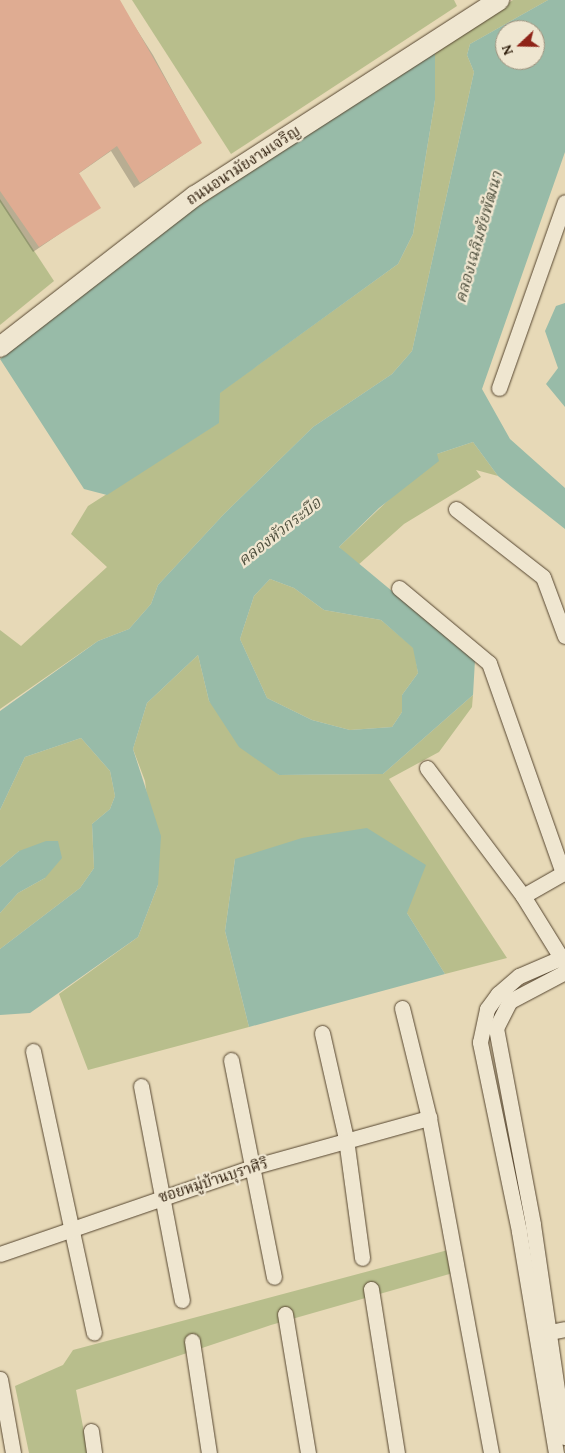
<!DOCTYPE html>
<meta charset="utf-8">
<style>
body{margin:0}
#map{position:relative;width:565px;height:1453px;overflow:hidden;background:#e7d9b7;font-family:"Gentium Book Plus","Noto Serif Thai",serif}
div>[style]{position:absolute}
.green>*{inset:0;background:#b8be8c}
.water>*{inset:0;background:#98bba8}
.shadow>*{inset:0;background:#0003}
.building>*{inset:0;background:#dfac92}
.roads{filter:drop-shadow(0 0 1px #564630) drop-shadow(0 0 1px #564630)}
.street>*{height:15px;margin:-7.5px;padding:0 7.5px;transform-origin:7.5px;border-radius:7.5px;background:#efe6d0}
.secondary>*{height:20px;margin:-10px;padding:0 10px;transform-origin:10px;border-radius:10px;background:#efe6d0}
span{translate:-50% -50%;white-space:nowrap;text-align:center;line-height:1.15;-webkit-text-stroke:4.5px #efe6d0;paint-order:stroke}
.street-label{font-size:15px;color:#261503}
.water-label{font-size:16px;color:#4e4f3d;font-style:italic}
.north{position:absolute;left:495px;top:20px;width:50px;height:50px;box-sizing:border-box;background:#efe6d0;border:1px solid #9f927e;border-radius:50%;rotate:249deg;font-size:14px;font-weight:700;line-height:20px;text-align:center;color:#261503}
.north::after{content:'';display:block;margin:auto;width:18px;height:22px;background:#8f2418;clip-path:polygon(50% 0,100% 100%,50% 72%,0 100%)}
</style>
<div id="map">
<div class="green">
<i style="clip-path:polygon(132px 0,454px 0,457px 6px,231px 154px)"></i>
<i style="clip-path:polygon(513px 0,548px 0,470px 44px,467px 55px,474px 72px,412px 351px,392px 374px,313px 427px,224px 514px,158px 585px,151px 604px,129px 629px,98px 641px,0 709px,0 630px,21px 646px,107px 567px,71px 534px,88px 506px,218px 423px,219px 393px,398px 264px,413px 234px,435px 100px,435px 50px)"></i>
<i style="clip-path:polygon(0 199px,54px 281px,0 325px)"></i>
<i style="clip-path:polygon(473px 442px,498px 476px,476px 470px,481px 477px,404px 524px,357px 566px,339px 547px,437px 454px)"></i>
<i style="clip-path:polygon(270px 579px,294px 588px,324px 610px,381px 620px,414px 648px,418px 673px,402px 695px,402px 712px,392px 727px,350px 730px,312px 720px,267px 698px,240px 639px,254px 596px)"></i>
<i style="clip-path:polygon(198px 655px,209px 701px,279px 775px,383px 774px,473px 695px,472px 707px,439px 752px,389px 779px,507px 958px,445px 974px,407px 913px,235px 859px,225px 931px,249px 1027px,88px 1070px,59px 994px,138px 937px,158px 885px,145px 781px,133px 749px,147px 703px)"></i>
<i style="clip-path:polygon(81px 738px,110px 771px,115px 796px,110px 809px,92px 824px,94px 868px,80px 888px,0 949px,0 913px,18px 893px,45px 878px,19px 851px,0 867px,0 810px,25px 757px)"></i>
<i style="clip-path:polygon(448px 1250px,453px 1273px,271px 1325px,76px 1390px,88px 1453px,29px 1453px,15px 1386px,63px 1365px,73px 1350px)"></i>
</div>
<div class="water">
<i style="clip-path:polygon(evenodd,548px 0,565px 0,565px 152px,482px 389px,510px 439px,565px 488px,565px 529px,498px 476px,473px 442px,437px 454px,439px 461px,379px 508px,339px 547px,475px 660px,473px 695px,383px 774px,279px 775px,239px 747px,209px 701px,198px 655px,147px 703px,133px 749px,161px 836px,158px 885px,138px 937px,30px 1013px,0 1015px,0 949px,80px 888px,94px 868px,92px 824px,110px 809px,115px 796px,110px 771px,81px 738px,25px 757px,0 810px,0 711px,98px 641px,129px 629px,151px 604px,158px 585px,224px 514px,313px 427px,392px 374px,412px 351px,474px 72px,467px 55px,470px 44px,548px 0,505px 30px,535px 30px,535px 60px,505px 60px,505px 30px,548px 0,270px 579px,294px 588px,324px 610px,381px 620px,413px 648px,418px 673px,402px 695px,402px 712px,392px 727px,350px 730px,312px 720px,267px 698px,240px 639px,254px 596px,270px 579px)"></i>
<i style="clip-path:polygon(435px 50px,435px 100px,413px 234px,398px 264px,220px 393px,219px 423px,107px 495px,84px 489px,0 359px,161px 231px)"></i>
<i style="clip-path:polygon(565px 303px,565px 407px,546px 384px,558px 368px,545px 331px,556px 306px)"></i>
<i style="clip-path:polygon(367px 828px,426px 865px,407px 913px,445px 974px,249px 1027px,225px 931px,235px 859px,302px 838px)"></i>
<i style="clip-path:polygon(46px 841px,58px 841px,62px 858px,45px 878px,18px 893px,0 913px,0 867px,19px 851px)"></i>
</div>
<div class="shadow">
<i style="clip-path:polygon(0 0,118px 0,153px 55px,201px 143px,134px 188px,111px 151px,78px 174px,99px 207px,33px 252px,0 202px)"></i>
</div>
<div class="building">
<i style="clip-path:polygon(0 0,120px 0,202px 143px,140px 183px,117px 146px,79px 173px,101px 208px,39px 247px,0 191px)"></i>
</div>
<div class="roads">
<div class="street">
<i style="left:499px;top:388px;width:197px;rotate:-70.5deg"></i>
<i style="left:456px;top:509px;width:110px;rotate:38deg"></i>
<i style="left:543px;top:577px;width:63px;rotate:69.6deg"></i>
<i style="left:399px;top:588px;width:117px;rotate:39.8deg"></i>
<i style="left:489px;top:663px;width:223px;rotate:70.6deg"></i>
<i style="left:427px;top:768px;width:160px;rotate:53.1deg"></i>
<i style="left:523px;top:896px;width:80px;rotate:58.3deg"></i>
<i style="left:523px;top:896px;width:48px;rotate:-29.7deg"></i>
<i style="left:402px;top:1008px;width:113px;rotate:76.2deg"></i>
<i style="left:429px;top:1118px;width:341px;rotate:79.5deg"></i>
<i style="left:322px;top:1033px;width:109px;rotate:77.2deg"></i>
<i style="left:346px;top:1139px;width:120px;rotate:82.3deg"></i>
<i style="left:33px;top:1051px;width:288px;rotate:77.8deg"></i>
<i style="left:231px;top:1060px;width:221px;rotate:78.8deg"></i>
<i style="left:141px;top:1086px;width:218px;rotate:79.2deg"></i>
<i style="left:0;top:1254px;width:267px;rotate:-19deg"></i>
<i style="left:252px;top:1167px;width:184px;rotate:-15.5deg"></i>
<i style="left:371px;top:1289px;width:166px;rotate:81deg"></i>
<i style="left:285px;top:1314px;width:141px;rotate:80.6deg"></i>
<i style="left:540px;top:1334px;width:25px;rotate:-11deg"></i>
<i style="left:192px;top:1341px;width:113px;rotate:81.4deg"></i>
<i style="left:0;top:1379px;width:75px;rotate:80deg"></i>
<i style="left:91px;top:1431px;width:22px;rotate:82deg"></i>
<i style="left:564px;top:1437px;width:215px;rotate:-98.3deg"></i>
<i style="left:533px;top:1224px;width:199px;rotate:-100.7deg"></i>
<i style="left:496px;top:1028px;width:30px;rotate:-63deg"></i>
<i style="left:510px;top:1001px;width:62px;rotate:-27.8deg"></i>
<i style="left:556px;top:1453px;width:225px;rotate:-99.5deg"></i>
<i style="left:519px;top:1231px;width:193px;rotate:-101.7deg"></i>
<i style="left:480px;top:1042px;width:34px;rotate:-78deg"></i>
<i style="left:487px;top:1009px;width:19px;rotate:-54deg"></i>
<i style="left:498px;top:994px;width:28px;rotate:-41deg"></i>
<i style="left:519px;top:976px;width:50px;rotate:-23.5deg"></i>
</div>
<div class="secondary">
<i style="left:0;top:347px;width:247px;rotate:-37.8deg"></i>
<i style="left:195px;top:196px;width:362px;rotate:-32.8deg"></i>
</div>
</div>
<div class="street-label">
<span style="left:243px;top:165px;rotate:-33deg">ถนนอนามัยงามเจริญ</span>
<span style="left:213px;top:1180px;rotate:-18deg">ซอยหมู่บ้านบุราศิริ</span>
</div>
<div class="water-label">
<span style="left:478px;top:237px;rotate:-74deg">คลองเฉลิมชัยพัฒนา</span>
<span style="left:279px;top:531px;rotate:-38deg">คลองหัวกระบือ</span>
</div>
<div class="north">N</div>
</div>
